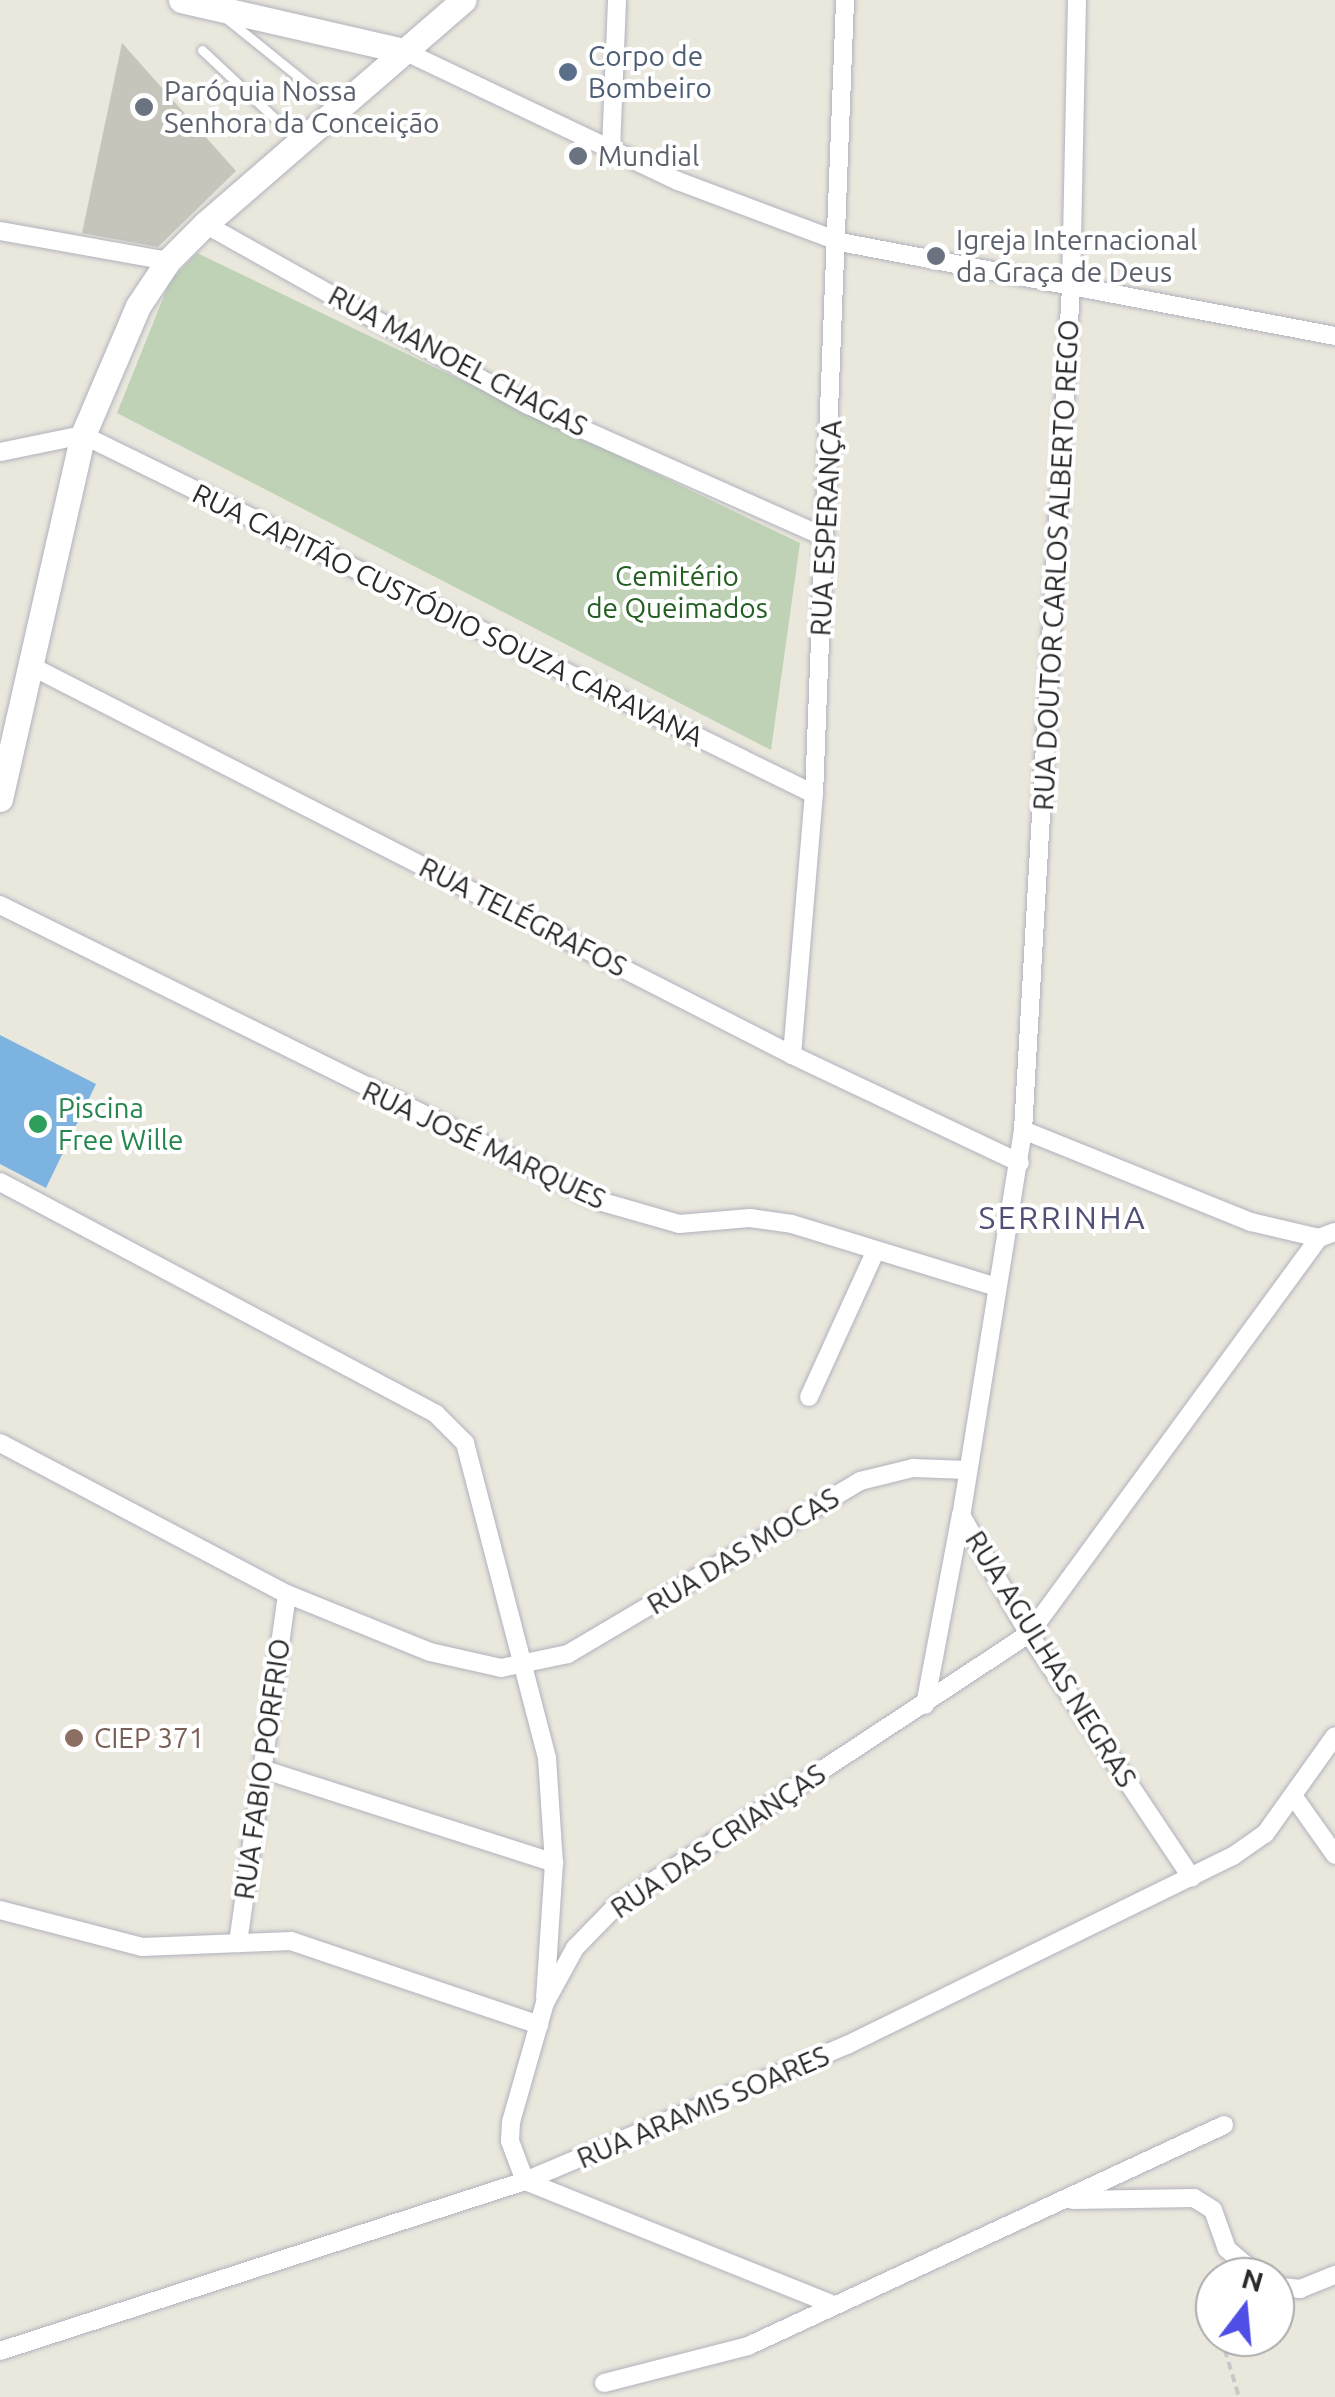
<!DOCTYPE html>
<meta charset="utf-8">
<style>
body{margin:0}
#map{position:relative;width:1335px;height:2397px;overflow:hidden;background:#eae7dd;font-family:Ubuntu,sans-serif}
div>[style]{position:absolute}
.cemetery>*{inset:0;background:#bfd2b6}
.water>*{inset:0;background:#7cb3e1}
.building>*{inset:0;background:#c6c5bc}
.path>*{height:4px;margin-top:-2px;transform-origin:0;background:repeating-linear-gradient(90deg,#c8c8c8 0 8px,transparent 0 13px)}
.roads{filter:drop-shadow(0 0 2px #b1b1bc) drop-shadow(0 0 2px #b1b1bc)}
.service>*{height:9px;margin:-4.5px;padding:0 4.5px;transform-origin:4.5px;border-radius:4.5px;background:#fff}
.minor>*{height:18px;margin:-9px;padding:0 9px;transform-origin:9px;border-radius:9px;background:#fff}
.secondary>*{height:25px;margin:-12.5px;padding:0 12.5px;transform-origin:12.5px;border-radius:12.5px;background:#fff}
.dots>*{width:28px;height:28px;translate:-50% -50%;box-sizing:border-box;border:5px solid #fff;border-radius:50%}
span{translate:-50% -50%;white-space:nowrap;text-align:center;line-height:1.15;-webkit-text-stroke:8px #fff;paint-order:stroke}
.service-label{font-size:28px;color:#4e5e75}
.left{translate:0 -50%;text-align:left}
.worship-label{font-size:28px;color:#5b616d}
.street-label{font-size:28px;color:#2a2a2a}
.park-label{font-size:28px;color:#235f22}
.leisure-label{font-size:28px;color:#27864d}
.education-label{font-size:28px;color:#785e54}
.quarter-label{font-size:32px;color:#504f75;letter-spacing:2.5px}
.north{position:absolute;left:1195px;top:2257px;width:100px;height:100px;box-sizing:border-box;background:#fff;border:2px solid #aaa;border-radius:50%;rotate:16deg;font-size:28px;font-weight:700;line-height:40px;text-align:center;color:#2a2a2a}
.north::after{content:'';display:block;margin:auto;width:35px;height:45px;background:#4f4fe6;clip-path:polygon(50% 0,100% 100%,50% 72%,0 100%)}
</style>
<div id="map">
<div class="cemetery">
<i style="clip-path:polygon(197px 253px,800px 543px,771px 750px,117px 413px,170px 281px)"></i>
</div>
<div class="water">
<i style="clip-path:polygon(0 1035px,96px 1084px,46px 1188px,0 1164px)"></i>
</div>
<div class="building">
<i style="clip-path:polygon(122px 43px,236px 171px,158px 247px,82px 233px)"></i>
</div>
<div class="path">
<i style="left:1221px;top:2337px;width:63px;rotate:73.3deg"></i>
</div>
<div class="roads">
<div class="service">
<i style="left:227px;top:19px;width:139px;rotate:38.9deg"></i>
<i style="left:202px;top:50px;width:133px;rotate:43.2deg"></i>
</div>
<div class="minor">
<i style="left:1077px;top:0;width:288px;rotate:91.2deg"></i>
<i style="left:1071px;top:288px;width:843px;rotate:93.26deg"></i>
<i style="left:1023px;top:1130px;width:390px;rotate:99.1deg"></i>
<i style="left:961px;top:1515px;width:137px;rotate:60.3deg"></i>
<i style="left:1029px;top:1634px;width:293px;rotate:56.3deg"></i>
<i style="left:404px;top:51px;width:303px;rotate:25.4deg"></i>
<i style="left:678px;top:181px;width:173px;rotate:20.6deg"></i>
<i style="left:840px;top:242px;width:504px;rotate:10.75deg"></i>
<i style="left:611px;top:150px;width:150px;rotate:-87.7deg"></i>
<i style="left:205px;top:224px;width:370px;rotate:29.3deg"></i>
<i style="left:528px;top:405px;width:325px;rotate:24deg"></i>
<i style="left:0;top:231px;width:171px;rotate:10.1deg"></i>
<i style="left:0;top:452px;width:85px;rotate:-11.6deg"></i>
<i style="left:83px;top:435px;width:814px;rotate:26.16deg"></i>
<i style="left:29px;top:665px;width:857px;rotate:27.07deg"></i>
<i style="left:792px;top:1055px;width:252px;rotate:25.3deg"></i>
<i style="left:0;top:905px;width:668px;rotate:26.3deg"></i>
<i style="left:599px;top:1201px;width:83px;rotate:16deg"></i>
<i style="left:679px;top:1224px;width:71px;rotate:-4.8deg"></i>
<i style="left:750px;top:1218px;width:42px;rotate:8.1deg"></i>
<i style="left:792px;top:1224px;width:214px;rotate:17.1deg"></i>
<i style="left:792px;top:1055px;width:262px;rotate:-85.2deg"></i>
<i style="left:814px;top:794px;width:795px;rotate:-87.76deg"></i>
<i style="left:1023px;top:1130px;width:246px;rotate:22deg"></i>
<i style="left:1251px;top:1222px;width:70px;rotate:13.2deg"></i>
<i style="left:1319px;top:1238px;width:17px;rotate:-21deg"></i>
<i style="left:0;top:1182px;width:494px;rotate:28deg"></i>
<i style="left:436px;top:1414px;width:41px;rotate:45deg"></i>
<i style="left:465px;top:1443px;width:325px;rotate:75.4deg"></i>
<i style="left:547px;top:1758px;width:105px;rotate:86.2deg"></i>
<i style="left:554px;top:1863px;width:135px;rotate:93.8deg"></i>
<i style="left:809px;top:1397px;width:159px;rotate:-65.5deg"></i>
<i style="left:0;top:1443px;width:324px;rotate:27.8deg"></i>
<i style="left:287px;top:1594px;width:154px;rotate:22.1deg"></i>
<i style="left:430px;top:1652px;width:73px;rotate:12.7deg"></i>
<i style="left:501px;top:1668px;width:68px;rotate:-11.8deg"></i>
<i style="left:568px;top:1654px;width:339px;rotate:-30.6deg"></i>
<i style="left:860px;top:1481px;width:55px;rotate:-13.8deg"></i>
<i style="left:913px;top:1468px;width:55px;rotate:2.1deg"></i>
<i style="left:925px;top:1705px;width:193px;rotate:-79.3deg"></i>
<i style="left:262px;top:1769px;width:307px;rotate:17.8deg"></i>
<i style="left:1294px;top:1797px;width:71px;rotate:54.7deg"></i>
<i style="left:0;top:1910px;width:147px;rotate:14.6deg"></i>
<i style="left:142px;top:1947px;width:149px;rotate:-2.3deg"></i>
<i style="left:291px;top:1941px;width:262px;rotate:18.7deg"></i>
<i style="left:238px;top:1943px;width:352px;rotate:-82deg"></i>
<i style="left:1073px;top:2200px;width:121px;rotate:-0.9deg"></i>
<i style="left:1194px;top:2198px;width:22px;rotate:32deg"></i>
<i style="left:1213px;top:2210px;width:41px;rotate:70.3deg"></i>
<i style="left:1227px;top:2249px;width:43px;rotate:40.3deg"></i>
<i style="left:1275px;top:2286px;width:25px;rotate:7deg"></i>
<i style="left:1300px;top:2289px;width:38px;rotate:-22deg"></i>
<i style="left:829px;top:2303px;width:328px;rotate:-158.1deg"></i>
<i style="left:525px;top:2181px;width:43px;rotate:-110.6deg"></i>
<i style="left:510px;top:2141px;width:19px;rotate:-87deg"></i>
<i style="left:511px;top:2122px;width:124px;rotate:-74.1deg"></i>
<i style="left:545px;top:2003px;width:63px;rotate:-61.4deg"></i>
<i style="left:575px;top:1948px;width:59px;rotate:-45.7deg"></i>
<i style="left:616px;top:1906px;width:495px;rotate:-33.4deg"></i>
<i style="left:1029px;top:1634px;width:491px;rotate:-53.8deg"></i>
<i style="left:0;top:2351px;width:552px;rotate:-17.94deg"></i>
<i style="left:525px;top:2181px;width:350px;rotate:-22.9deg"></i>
<i style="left:847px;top:2045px;width:430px;rotate:-26.1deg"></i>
<i style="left:1233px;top:1856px;width:39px;rotate:-35deg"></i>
<i style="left:1265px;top:1834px;width:120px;rotate:-54.5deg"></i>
<i style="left:604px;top:2383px;width:149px;rotate:-14.4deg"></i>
<i style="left:748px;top:2346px;width:525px;rotate:-24.9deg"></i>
</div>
<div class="secondary">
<i style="left:181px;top:0;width:229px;rotate:12.9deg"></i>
<i style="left:0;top:799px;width:373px;rotate:-77.2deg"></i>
<i style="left:83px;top:435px;width:140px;rotate:-66.9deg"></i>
<i style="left:138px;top:306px;width:54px;rotate:-56.3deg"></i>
<i style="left:168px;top:261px;width:52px;rotate:-45deg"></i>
<i style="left:205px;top:224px;width:342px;rotate:-40.9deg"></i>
</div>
</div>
<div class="dots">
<i style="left:568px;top:72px;background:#5c6f8a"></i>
<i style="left:144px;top:107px;background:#6b7280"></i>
<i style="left:578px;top:156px;background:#6b7280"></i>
<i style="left:936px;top:256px;background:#6b7280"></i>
<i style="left:38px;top:1124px;background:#2e9e5b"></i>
<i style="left:74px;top:1738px;background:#8d6e63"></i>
</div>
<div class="service-label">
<span class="left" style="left:588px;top:72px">Corpo de<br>Bombeiro</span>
</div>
<div class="worship-label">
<span class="left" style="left:164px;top:107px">Paróquia Nossa<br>Senhora da Conceição</span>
<span class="left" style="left:598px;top:156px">Mundial</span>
<span class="left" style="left:956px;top:256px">Igreja Internacional<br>da Graça de Deus</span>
</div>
<div class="street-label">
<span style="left:458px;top:361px;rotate:28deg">RUA MANOEL CHAGAS</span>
<span style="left:826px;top:528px;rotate:-87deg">RUA ESPERANÇA</span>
<span style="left:1056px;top:565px;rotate:-87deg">RUA DOUTOR CARLOS ALBERTO REGO</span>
<span style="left:448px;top:615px;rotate:26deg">RUA CAPITÃO CUSTÓDIO SOUZA CARAVANA</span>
<span style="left:523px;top:917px;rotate:27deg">RUA TELÉGRAFOS</span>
<span style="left:484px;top:1145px;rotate:25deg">RUA JOSÉ MARQUES</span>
<span style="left:743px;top:1551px;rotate:-31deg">RUA DAS MOCAS</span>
<span style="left:1051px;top:1659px;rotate:58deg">RUA AGULHAS NEGRAS</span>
<span style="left:262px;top:1769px;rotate:-82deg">RUA FABIO PORFRIO</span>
<span style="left:718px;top:1841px;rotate:-34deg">RUA DAS CRIANÇAS</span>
<span style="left:703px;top:2107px;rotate:-23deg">RUA ARAMIS SOARES</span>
</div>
<div class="park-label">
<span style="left:677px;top:592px">Cemitério<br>de Queimados</span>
</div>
<div class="leisure-label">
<span class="left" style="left:58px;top:1124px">Piscina<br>Free Wille</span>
</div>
<div class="education-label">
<span class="left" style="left:94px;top:1738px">CIEP 371</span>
</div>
<div class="quarter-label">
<span style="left:1063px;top:1217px">SERRINHA</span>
</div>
<div class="north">N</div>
</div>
